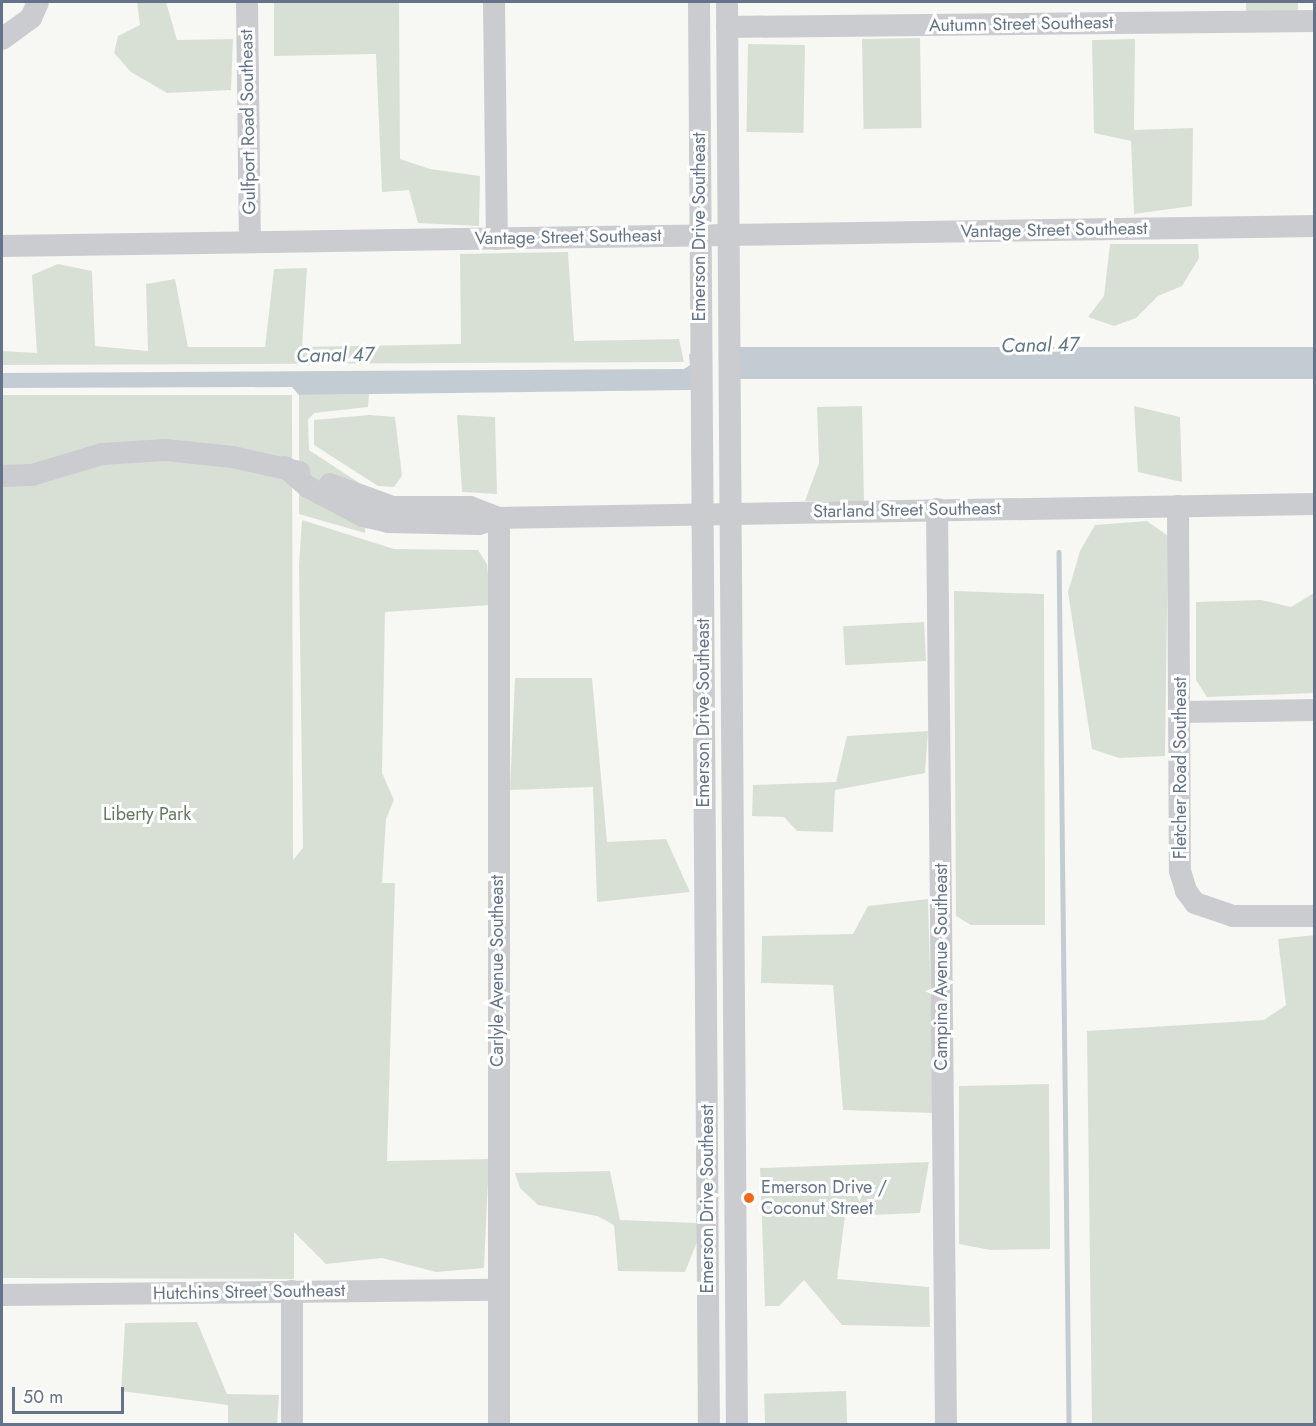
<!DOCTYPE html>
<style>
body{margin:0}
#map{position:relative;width:1316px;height:1426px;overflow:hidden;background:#f7f8f4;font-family:Jost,sans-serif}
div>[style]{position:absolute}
.green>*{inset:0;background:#d8e0d5;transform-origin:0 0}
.water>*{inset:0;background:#c3ccd2;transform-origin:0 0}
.stream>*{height:4.5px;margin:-2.25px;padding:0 2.25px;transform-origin:2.25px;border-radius:2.25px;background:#c3ccd2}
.minor>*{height:22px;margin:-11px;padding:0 11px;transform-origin:11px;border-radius:11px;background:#caccd0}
.dots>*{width:16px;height:16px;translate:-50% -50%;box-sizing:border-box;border:3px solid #fff;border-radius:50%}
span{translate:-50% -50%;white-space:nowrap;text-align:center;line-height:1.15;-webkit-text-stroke:6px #fff;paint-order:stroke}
.street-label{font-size:18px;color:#647389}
.park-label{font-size:18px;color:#617a5f}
.poi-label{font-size:18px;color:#647389}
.left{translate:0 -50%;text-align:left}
.water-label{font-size:20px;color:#5f7684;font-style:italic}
.frame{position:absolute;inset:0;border:3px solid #647389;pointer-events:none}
.scale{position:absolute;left:12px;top:1387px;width:112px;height:27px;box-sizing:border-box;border:3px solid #647389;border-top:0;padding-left:8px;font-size:18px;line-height:21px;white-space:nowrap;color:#647389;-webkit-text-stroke:4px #fff;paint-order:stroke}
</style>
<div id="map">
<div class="green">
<i style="clip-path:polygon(137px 2px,166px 2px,177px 40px,233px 39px,231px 90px,167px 93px,131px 72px,114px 53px,118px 36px,140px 25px)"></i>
<i style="clip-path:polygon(274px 2px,399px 2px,400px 159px,430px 169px,480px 176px,479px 226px,418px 223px,409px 190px,382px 192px,376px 54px,274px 56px)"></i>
<i style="left:1246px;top:2px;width:52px;height:10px"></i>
<i style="left:920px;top:38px;width:90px;height:58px;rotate:89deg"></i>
<i style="clip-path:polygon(1135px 39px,1134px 130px,1193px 128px,1192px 206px,1134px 214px,1131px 141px,1094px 133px,1092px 40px)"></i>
<i style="left:805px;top:45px;width:88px;height:57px;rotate:91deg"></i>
<i style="clip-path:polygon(1110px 244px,1198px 244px,1199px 258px,1182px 286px,1158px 296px,1136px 318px,1114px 326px,1088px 317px,1104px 296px)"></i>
<i style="clip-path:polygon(568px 252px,574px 341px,679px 339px,684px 362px,2px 365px,2px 351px,37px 353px,32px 275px,58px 264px,92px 271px,95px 346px,148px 351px,146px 284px,175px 279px,188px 347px,265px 347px,274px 269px,307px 268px,302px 347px,461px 344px,460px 254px)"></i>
<i style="clip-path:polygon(369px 394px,368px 407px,314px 413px,308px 420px,309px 450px,367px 488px,365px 533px,299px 514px,299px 395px)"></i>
<i style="clip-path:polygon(2px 395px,292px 395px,293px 860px,303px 848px,299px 565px,302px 520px,394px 549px,478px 550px,487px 564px,491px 605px,385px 612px,382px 773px,394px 800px,386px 819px,382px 883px,395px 883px,387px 1161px,489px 1159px,484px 1268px,436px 1272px,382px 1258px,326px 1264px,294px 1232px,294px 1279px,2px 1278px)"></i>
<i style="clip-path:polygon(862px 406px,864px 501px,805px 501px,819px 463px,817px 407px)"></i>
<i style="clip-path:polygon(1134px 406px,1180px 417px,1182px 482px,1138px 472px)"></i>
<i style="clip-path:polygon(369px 415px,395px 417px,402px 476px,394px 487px,378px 486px,314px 445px,314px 420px)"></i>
<i style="clip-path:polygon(457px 415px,495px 417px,497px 494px,462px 492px)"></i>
<i style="clip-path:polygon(1147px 521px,1168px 536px,1165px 756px,1119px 758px,1092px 749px,1068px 592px,1080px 551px,1095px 525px)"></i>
<i style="clip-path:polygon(954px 591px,1044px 594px,1045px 925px,971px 925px,956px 916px)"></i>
<i style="clip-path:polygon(1314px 593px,1314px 693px,1207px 697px,1196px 680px,1196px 602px,1261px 600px,1291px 607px)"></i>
<i style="left:924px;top:622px;width:39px;height:81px;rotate:87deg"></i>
<i style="clip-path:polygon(515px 678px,592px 678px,607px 842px,666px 839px,690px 892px,597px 902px,593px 787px,510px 790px)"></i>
<i style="clip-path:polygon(928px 731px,925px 773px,835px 790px,833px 832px,797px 831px,784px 817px,752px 816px,753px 785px,836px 782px,847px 736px)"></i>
<i style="clip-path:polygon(928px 899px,934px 1113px,843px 1110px,833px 985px,761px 983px,762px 936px,853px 934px,868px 906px)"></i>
<i style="clip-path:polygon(1314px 935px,1314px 1424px,1092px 1424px,1087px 1031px,1264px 1020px,1286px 1005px,1278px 939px)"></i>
<i style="clip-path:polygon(1049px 1084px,1050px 1249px,990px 1250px,959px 1244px,959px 1086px)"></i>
<i style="clip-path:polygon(929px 1162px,920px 1213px,845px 1216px,837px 1279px,929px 1287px,930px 1327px,842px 1325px,804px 1280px,779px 1306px,765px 1306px,760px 1168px)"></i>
<i style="clip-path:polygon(610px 1171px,620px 1220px,697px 1223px,697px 1242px,685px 1272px,618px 1271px,614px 1225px,597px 1216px,538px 1205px,520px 1188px,515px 1173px)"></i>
<i style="clip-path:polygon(197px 1322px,227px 1394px,279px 1395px,277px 1424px,228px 1424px,228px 1405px,121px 1391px,125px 1323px)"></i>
<i style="left:846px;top:1391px;width:33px;height:82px;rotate:88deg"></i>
</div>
<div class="water">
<i style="left:1314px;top:347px;width:32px;height:578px;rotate:90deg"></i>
<i style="clip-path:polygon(689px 354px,692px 354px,692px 390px,299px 395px,292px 387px,2px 388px,2px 373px,684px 369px,690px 365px)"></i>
</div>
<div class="stream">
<i style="left:1059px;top:552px;width:872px;rotate:89.34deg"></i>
</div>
<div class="minor">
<i style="left:247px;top:2px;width:240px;rotate:89.3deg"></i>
<i style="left:494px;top:2px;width:237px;rotate:89.3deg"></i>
<i style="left:699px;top:2px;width:1422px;rotate:89.6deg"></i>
<i style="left:727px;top:2px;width:1422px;rotate:89.6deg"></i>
<i style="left:727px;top:27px;width:587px;rotate:-0.59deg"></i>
<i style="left:2px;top:39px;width:36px;rotate:-36deg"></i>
<i style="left:31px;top:18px;width:17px;rotate:-66deg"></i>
<i style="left:2px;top:246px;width:1312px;rotate:-0.87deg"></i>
<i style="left:285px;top:467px;width:30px;rotate:41deg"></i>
<i style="left:308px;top:487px;width:62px;rotate:27.8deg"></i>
<i style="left:363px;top:516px;width:26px;rotate:13deg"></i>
<i style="left:388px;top:522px;width:91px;rotate:1.3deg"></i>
<i style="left:479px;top:524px;width:21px;rotate:-17deg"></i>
<i style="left:499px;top:518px;width:815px;rotate:-0.98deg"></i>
<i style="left:2px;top:476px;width:30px;rotate:-2deg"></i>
<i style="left:32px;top:475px;width:73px;rotate:-16.7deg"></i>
<i style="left:102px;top:454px;width:64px;rotate:-3.6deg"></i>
<i style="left:166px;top:450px;width:67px;rotate:6deg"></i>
<i style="left:233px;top:457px;width:68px;rotate:12.8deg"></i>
<i style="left:330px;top:484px;width:67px;rotate:20.1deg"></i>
<i style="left:393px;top:507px;width:77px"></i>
<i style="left:470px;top:507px;width:31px;rotate:21deg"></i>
<i style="left:1178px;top:506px;width:365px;rotate:89.7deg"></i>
<i style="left:1180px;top:871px;width:21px;rotate:73deg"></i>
<i style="left:1186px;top:891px;width:15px;rotate:53deg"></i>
<i style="left:1195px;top:903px;width:40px;rotate:18.9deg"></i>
<i style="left:1233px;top:916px;width:81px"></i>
<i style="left:937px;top:509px;width:915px;rotate:89.44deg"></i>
<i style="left:1179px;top:712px;width:135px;rotate:-0.8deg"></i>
<i style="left:292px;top:1291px;width:133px;rotate:90deg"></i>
<i style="left:2px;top:1295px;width:495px;rotate:-0.6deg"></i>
<i style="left:499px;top:1424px;width:906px;rotate:-90deg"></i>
</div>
<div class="dots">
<i style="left:749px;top:1198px;background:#f46819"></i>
</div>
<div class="street-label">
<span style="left:1021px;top:24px;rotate:-1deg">Autumn Street Southeast</span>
<span style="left:248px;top:122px;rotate:-91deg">Gulfport Road Southeast</span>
<span style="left:699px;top:227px;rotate:-90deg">Emerson Drive Southeast</span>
<span style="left:1054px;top:230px;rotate:-1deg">Vantage Street Southeast</span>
<span style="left:568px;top:237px;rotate:-1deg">Vantage Street Southeast</span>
<span style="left:907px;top:510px;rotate:-1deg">Starland Street Southeast</span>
<span style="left:703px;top:713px;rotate:-90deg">Emerson Drive Southeast</span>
<span style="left:1180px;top:768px;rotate:-90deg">Fletcher Road Southeast</span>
<span style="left:941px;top:967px;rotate:-90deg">Campina Avenue Southeast</span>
<span style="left:497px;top:971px;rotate:-90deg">Carlyle Avenue Southeast</span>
<span style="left:707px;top:1199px;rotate:-90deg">Emerson Drive Southeast</span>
<span style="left:249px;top:1292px;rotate:-1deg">Hutchins Street Southeast</span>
</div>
<div class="park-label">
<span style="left:147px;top:814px">Liberty Park</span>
</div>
<div class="poi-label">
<span class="left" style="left:761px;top:1198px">Emerson Drive /<br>Coconut Street</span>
</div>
<div class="water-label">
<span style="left:1040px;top:345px;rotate:-1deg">Canal 47</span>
<span style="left:335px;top:355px;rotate:-1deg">Canal 47</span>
</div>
<div class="frame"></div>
<div class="scale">50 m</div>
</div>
